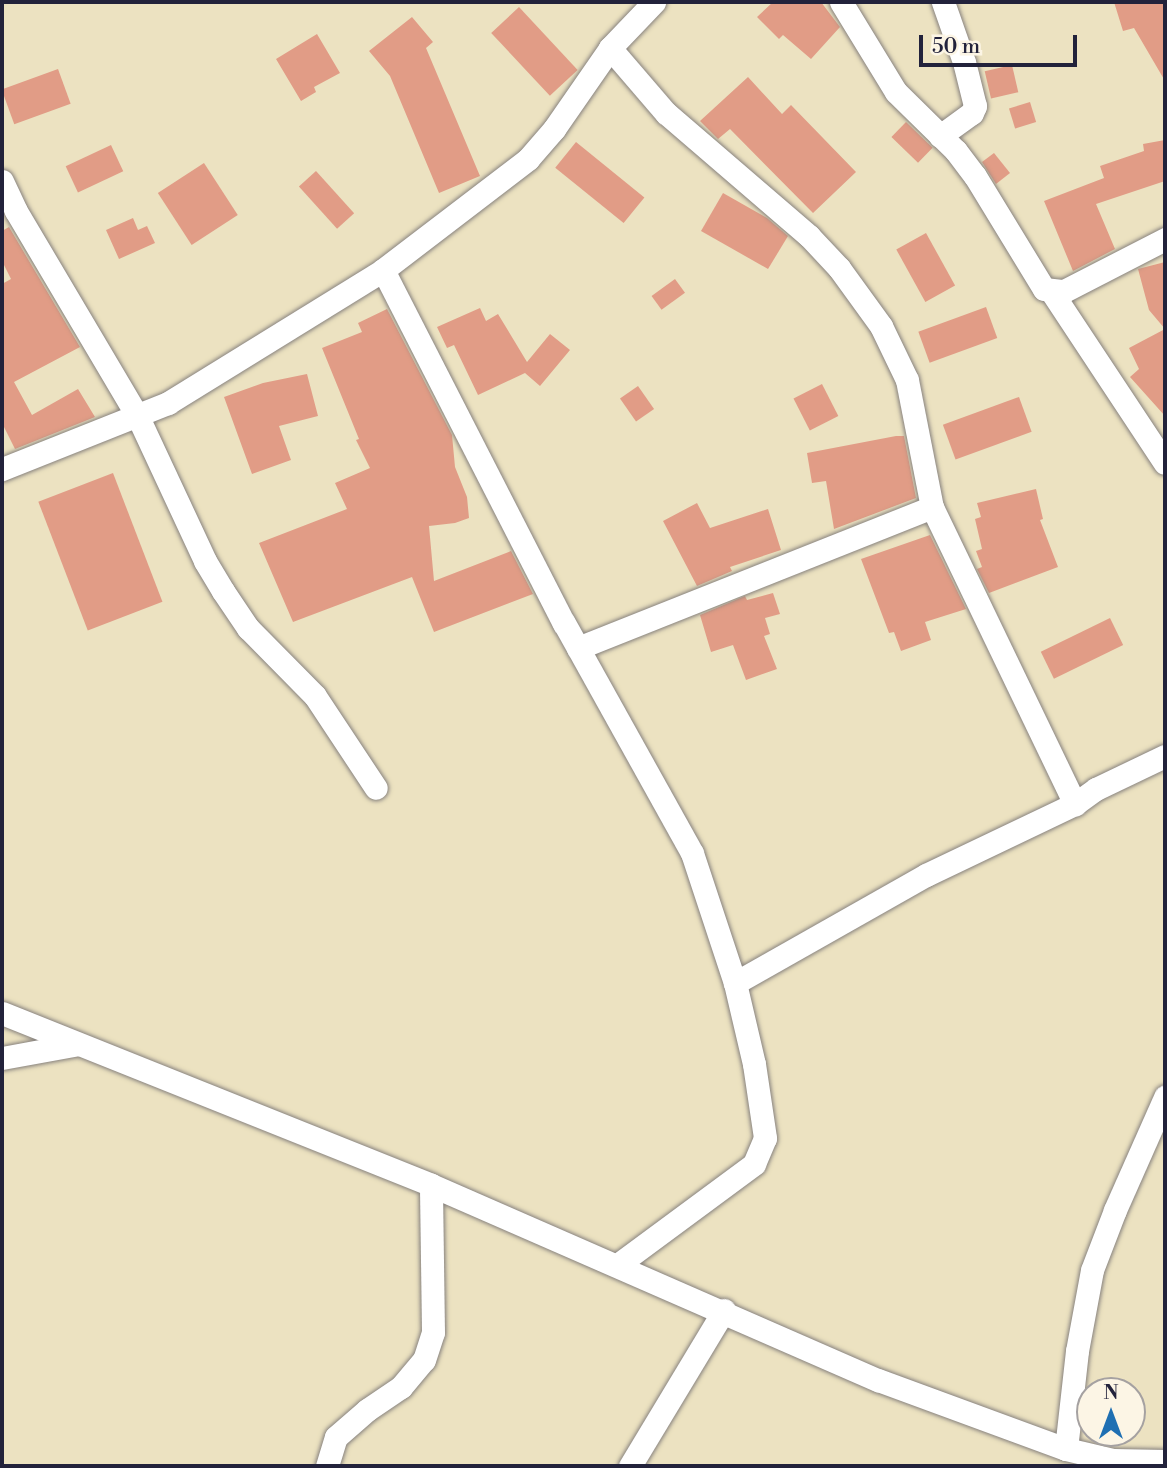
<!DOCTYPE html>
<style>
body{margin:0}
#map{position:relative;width:1167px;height:1468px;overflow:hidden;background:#ece2c1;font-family:"Libre Bodoni",serif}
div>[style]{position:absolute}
.building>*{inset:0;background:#e19c86;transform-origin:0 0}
.roads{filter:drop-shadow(0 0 2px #87827e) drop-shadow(0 0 2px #87827e)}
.minor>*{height:23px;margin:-11.5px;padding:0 11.5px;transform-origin:11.5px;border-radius:11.5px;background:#fff}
span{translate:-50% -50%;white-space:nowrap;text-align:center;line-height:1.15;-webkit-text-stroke:5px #fcf5e5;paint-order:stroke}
.frame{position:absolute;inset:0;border:4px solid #22223b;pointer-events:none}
.north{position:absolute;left:1076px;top:1377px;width:70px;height:70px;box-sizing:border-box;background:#fcf5e5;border:2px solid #a5a1a1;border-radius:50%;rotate:0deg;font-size:19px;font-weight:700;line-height:28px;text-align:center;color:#22223b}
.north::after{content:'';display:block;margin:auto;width:24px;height:32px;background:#1f6fb2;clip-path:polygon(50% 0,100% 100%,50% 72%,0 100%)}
.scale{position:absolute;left:919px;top:35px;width:158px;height:32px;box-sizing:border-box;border:4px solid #22223b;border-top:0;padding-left:9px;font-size:21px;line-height:24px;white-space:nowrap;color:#22223b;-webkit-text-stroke:5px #fcf5e5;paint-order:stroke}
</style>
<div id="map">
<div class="building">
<i style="clip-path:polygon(773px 2px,821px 2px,840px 27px,811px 59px,783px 35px,779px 39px,757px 17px)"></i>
<i style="clip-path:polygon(1114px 2px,1165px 2px,1165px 81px,1134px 28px,1123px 31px)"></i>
<i style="left:519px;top:7px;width:86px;height:38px;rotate:47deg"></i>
<i style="clip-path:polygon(412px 17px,433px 42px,426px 48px,480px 176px,439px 193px,390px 76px,369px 51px)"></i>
<i style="clip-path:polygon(317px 34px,340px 73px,314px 87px,316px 92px,301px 101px,276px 59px)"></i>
<i style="left:1012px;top:65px;width:28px;height:28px;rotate:77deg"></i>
<i style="left:58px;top:69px;width:37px;height:60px;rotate:70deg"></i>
<i style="clip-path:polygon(748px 77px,782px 114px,791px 105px,856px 172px,813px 213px,730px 129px,718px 139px,700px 121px)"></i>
<i style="left:1030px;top:102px;width:21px;height:22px;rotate:73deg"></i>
<i style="left:906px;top:122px;width:37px;height:21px;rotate:44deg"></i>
<i style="clip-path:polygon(1165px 140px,1165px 181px,1096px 204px,1115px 249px,1073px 271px,1044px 201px,1104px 178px,1100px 166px,1144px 151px,1143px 144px)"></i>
<i style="left:576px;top:142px;width:88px;height:33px;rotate:39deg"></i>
<i style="left:111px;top:145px;width:29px;height:50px;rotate:65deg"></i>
<i style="clip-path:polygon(994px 153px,1010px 173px,996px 184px,982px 162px)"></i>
<i style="left:204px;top:163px;width:62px;height:55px;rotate:57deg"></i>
<i style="left:316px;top:171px;width:57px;height:23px;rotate:48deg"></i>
<i style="clip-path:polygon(723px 193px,767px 218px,788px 236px,768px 269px,701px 231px)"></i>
<i style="clip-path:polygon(133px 218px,138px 230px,147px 226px,155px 243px,119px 259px,106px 230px)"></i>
<i style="clip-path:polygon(9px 227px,80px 347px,14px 382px,32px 415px,78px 389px,95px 417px,15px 449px,2px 423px,2px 284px,11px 279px,2px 261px,2px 231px)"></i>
<i style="left:926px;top:233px;width:60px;height:34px;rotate:61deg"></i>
<i style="clip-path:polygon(1165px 262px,1165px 416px,1130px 377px,1139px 369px,1129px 348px,1165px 329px,1149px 310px,1138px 269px)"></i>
<i style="left:675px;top:279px;width:17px;height:29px;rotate:54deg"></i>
<i style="left:986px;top:307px;width:33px;height:72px;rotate:70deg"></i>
<i style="clip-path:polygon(480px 308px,486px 321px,498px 314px,527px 362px,550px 334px,570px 350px,540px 386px,525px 373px,478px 395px,454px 345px,447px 348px,437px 327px)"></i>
<i style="clip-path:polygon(387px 309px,452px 435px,455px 467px,467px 497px,469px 518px,455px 523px,429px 526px,434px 581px,511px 551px,533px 594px,434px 632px,412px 577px,293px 622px,259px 543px,347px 509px,335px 483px,370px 468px,356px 440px,359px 439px,322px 348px,362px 332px,358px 323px)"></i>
<i style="clip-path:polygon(307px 374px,318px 416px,279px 426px,291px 460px,252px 474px,224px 397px,263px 383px)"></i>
<i style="left:822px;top:384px;width:36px;height:32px;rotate:63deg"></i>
<i style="left:638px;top:386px;width:28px;height:22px;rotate:55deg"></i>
<i style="left:1019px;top:397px;width:37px;height:81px;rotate:70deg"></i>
<i style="clip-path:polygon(896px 436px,904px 436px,916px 498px,834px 529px,826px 481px,812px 483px,807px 453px)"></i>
<i style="left:113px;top:473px;width:138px;height:80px;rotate:69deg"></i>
<i style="clip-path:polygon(1036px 489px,1043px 519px,1040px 520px,1058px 567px,989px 593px,977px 569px,982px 567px,976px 551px,982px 549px,975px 519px,981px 517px,977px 503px)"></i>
<i style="clip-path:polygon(697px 503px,710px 528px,768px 509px,781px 550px,730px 567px,732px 571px,697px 586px,663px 521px)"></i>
<i style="clip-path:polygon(930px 535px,966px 609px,925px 622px,931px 640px,901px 651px,894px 632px,889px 633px,861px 559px)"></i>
<i style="clip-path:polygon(773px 593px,780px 614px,765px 618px,770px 634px,764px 636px,777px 669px,746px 680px,733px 645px,711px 652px,700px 615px,745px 596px,747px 600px)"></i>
<i style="left:1110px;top:618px;width:30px;height:77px;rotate:64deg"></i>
</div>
<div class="roads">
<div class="minor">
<i style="left:841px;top:2px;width:105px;rotate:58.6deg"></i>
<i style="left:896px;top:92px;width:84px;rotate:44.5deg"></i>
<i style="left:956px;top:151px;width:31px;rotate:53deg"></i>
<i style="left:975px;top:176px;width:132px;rotate:58.6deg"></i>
<i style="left:1044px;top:289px;width:20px;rotate:6deg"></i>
<i style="left:1064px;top:291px;width:114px;rotate:-27.2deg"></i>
<i style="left:610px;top:48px;width:86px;rotate:49.3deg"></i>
<i style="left:666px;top:113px;width:189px;rotate:40.7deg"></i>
<i style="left:809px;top:236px;width:44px;rotate:46.8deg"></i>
<i style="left:839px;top:268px;width:72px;rotate:54.1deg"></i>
<i style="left:881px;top:326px;width:60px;rotate:64.3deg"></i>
<i style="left:907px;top:380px;width:129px;rotate:78.9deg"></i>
<i style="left:932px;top:507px;width:330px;rotate:64.3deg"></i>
<i style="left:940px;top:136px;width:39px;rotate:-36deg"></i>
<i style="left:972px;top:113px;width:8px;rotate:-67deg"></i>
<i style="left:975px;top:106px;width:45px;rotate:-104deg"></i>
<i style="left:964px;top:62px;width:64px;rotate:-109.3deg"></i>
<i style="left:2px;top:181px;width:33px;rotate:65deg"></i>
<i style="left:16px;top:211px;width:239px;rotate:59.4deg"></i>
<i style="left:138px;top:417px;width:159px;rotate:65deg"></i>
<i style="left:205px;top:561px;width:35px;rotate:59deg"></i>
<i style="left:223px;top:591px;width:45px;rotate:56deg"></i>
<i style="left:248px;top:628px;width:95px;rotate:45.4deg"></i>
<i style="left:315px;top:696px;width:110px;rotate:56.5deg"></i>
<i style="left:383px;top:270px;width:397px;rotate:62.9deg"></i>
<i style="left:564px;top:623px;width:263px;rotate:60.9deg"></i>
<i style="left:692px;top:853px;width:137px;rotate:71.7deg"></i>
<i style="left:735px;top:983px;width:83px;rotate:76.8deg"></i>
<i style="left:754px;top:1064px;width:75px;rotate:81.5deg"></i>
<i style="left:765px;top:1138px;width:28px;rotate:113deg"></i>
<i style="left:754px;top:1164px;width:168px;rotate:143.5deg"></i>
<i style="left:1051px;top:291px;width:206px;rotate:56.5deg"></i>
<i style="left:2px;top:469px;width:179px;rotate:-21.7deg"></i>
<i style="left:168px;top:403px;width:253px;rotate:-31.7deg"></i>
<i style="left:383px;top:270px;width:183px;rotate:-37.4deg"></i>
<i style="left:528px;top:159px;width:40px;rotate:-49deg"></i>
<i style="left:554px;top:129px;width:98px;rotate:-55.3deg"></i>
<i style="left:610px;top:48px;width:64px;rotate:-46.3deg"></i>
<i style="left:578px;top:648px;width:381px;rotate:-21.7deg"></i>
<i style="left:735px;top:983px;width:219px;rotate:-29.5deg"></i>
<i style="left:926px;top:875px;width:165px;rotate:-25.5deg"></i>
<i style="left:1075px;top:804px;width:26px;rotate:-36deg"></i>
<i style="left:1096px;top:789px;width:76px;rotate:-25.6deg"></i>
<i style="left:2px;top:1013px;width:462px;rotate:21.8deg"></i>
<i style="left:431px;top:1185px;width:488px;rotate:23.6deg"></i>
<i style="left:878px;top:1380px;width:200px;rotate:20.2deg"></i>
<i style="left:1066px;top:1449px;width:48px;rotate:13.2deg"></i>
<i style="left:1113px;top:1460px;width:52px;rotate:1.1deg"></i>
<i style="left:2px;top:1058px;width:77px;rotate:-10.4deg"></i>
<i style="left:1066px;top:1449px;width:99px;rotate:-83.6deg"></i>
<i style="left:1077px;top:1351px;width:82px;rotate:-79.5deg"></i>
<i style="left:1092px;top:1270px;width:64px;rotate:-69deg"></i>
<i style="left:1115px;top:1210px;width:124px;rotate:-66.1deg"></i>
<i style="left:327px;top:1466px;width:30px;rotate:-73deg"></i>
<i style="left:336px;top:1437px;width:41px;rotate:-41.1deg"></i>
<i style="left:367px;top:1410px;width:41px;rotate:-34.1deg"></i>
<i style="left:401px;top:1387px;width:35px;rotate:-50deg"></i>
<i style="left:424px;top:1360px;width:29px;rotate:-72deg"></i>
<i style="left:433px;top:1332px;width:147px;rotate:-90.8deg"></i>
<i style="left:630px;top:1466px;width:182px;rotate:-58.9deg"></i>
</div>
</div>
<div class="frame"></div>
<div class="north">N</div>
<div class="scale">50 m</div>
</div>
